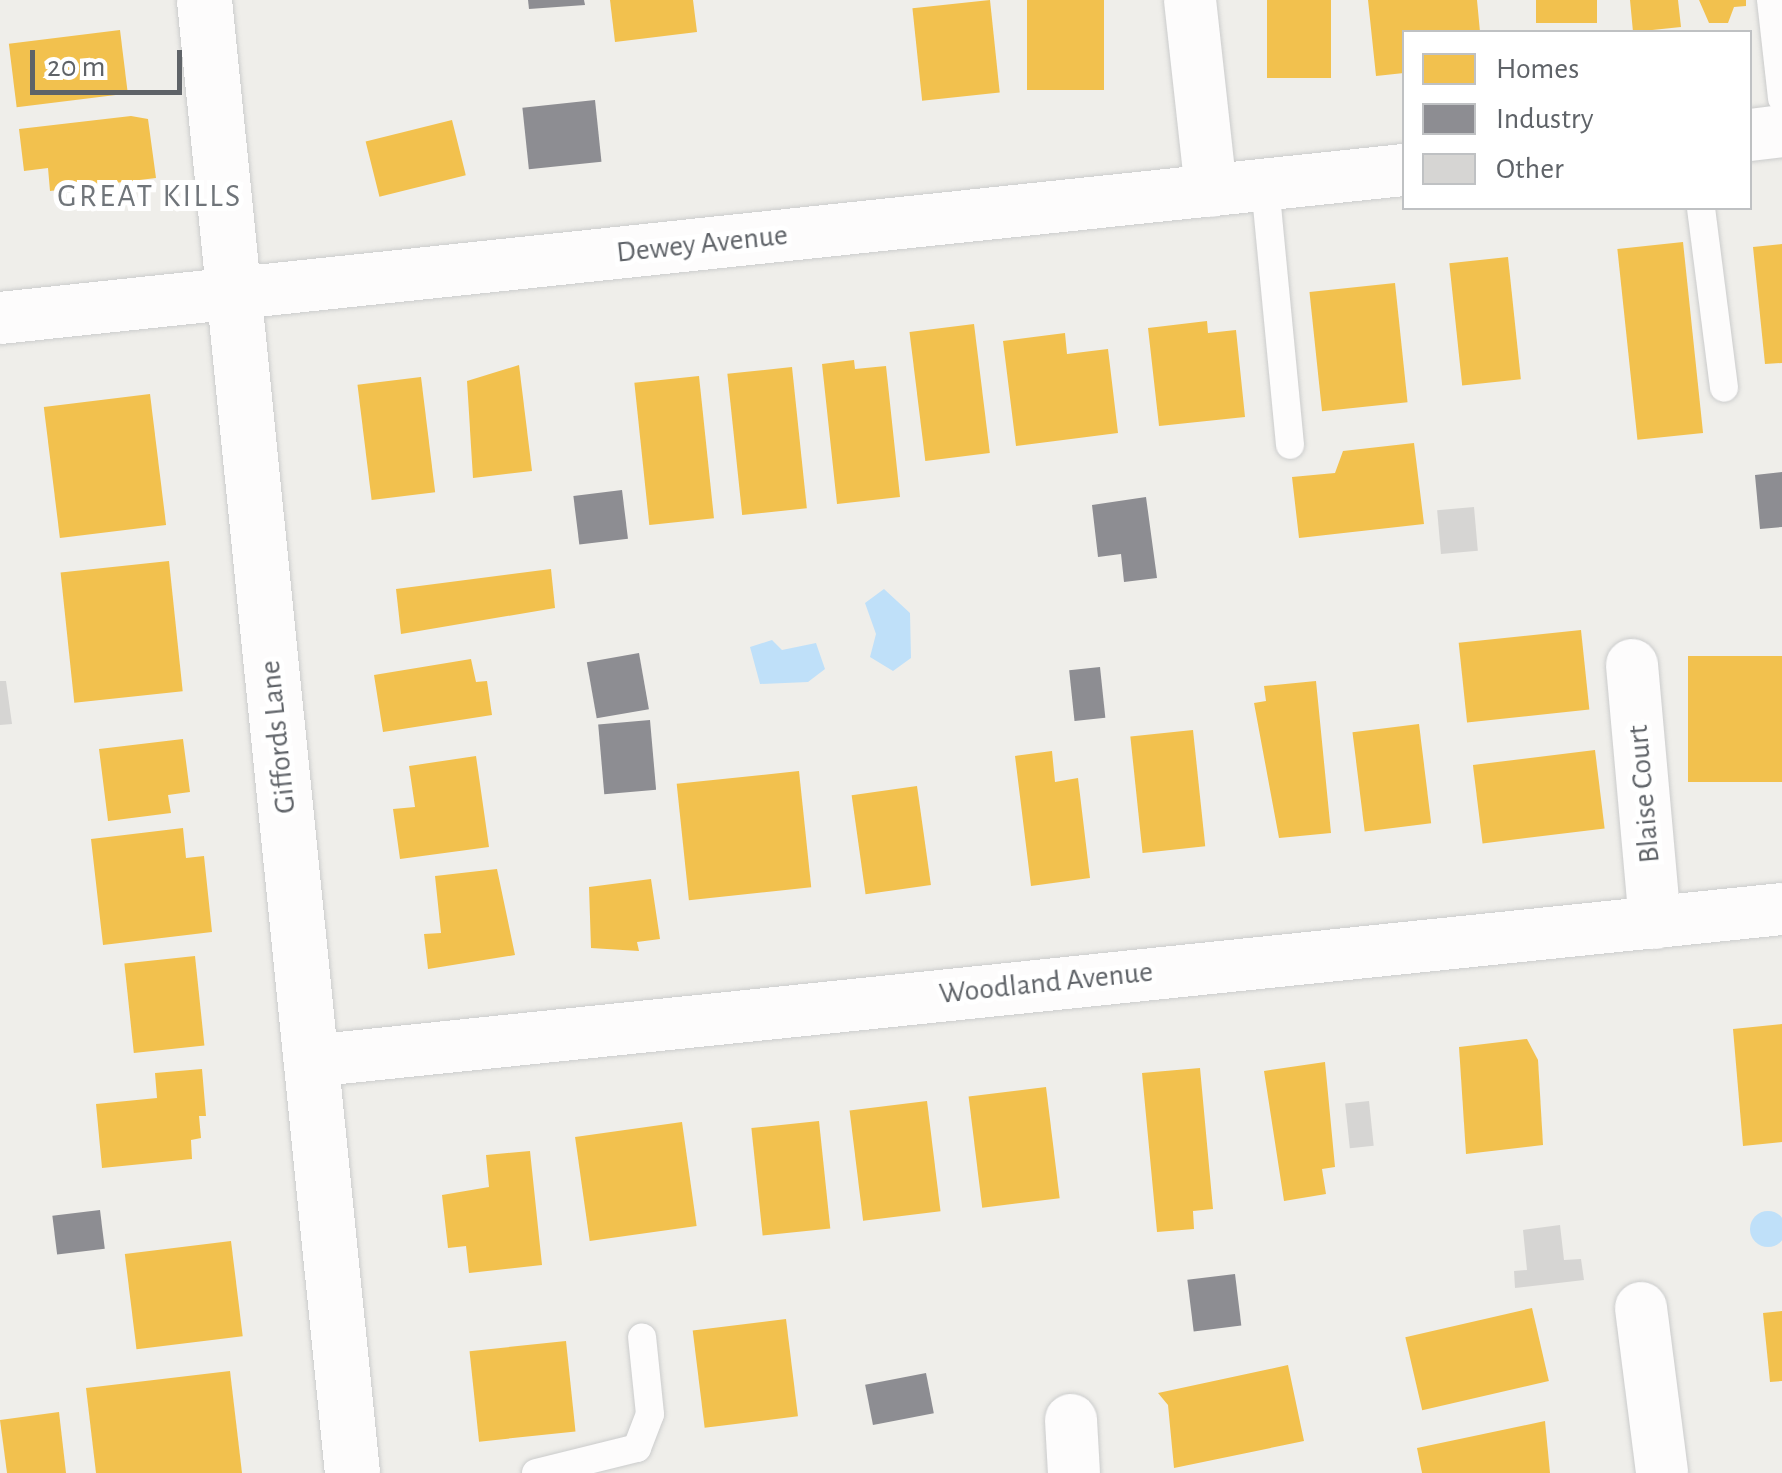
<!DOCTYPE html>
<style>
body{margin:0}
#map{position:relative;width:1782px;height:1473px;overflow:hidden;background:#efeeea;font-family:"Alegreya Sans",sans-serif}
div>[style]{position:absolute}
.water>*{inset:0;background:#bfe0f9}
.round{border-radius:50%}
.homes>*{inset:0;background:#f2c14e;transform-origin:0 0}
.industry>*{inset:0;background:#8d8d92;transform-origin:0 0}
.building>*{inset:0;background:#d6d5d3;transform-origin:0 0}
.roads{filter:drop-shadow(0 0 2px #cbcccc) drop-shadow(0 0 2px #cbcccc)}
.service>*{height:28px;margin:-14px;padding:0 14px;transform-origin:14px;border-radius:14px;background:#fdfcfc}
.minor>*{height:52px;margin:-26px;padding:0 26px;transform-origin:26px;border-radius:26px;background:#fdfcfc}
.tertiary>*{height:55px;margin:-27.5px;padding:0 27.5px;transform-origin:27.5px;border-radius:27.5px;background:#fdfcfc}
span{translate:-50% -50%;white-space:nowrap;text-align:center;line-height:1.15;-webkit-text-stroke:10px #fff;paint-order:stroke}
.street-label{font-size:30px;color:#5f6368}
.neighbourhood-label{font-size:32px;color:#70757a;letter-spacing:2.5px}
.legend{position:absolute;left:1402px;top:30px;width:350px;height:180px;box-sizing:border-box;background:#fff;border:2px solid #bfc1c3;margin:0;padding:12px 18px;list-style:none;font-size:30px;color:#5f6368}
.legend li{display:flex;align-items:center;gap:20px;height:50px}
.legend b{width:50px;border:2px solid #bfc1c3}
.scale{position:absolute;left:30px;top:50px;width:152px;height:45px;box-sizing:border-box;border:5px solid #5f6368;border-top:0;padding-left:12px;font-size:30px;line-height:35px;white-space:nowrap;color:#5f6368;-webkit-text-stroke:8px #fff;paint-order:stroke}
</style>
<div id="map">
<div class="water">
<i style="clip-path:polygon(884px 589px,910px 613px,911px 658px,893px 671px,870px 657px,876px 634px,865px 603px)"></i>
<i style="clip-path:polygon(772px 640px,782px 650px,816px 643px,825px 669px,808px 682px,760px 684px,750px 647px)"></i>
<i class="round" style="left:1750px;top:1211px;width:36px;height:36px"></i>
</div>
<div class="homes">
<i style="clip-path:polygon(610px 0,693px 0,697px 32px,615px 42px)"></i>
<i style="left:990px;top:0;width:93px;height:78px;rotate:84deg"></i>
<i style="left:1027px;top:0;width:77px;height:90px"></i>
<i style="left:1267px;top:0;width:64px;height:78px"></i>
<i style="clip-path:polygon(1368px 0,1477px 0,1480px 32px,1404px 32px,1404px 73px,1376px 76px)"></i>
<i style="left:1536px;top:0;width:61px;height:23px"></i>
<i style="clip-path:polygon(1630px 0,1678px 0,1681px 27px,1633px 32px)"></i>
<i style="clip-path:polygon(1699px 0,1746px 0,1746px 6px,1734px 7px,1728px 23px,1709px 23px)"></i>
<i style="left:120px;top:30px;width:64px;height:112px;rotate:83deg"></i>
<i style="clip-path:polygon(131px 116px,148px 119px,156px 178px,50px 191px,48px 168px,24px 171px,19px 129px)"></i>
<i style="left:452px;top:120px;width:57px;height:89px;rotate:76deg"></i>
<i style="left:1683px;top:242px;width:192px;height:66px;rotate:84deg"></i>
<i style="clip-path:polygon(1782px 244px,1782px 363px,1765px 364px,1753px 247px)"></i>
<i style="left:1508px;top:257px;width:123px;height:59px;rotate:84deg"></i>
<i style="left:1395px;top:283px;width:120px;height:86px;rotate:84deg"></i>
<i style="clip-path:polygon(1207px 321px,1208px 333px,1236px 330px,1245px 417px,1159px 426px,1148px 328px)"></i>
<i style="left:974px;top:324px;width:130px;height:65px;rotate:83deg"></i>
<i style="clip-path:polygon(1065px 333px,1067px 354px,1108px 349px,1118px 433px,1016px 446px,1003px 341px)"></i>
<i style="clip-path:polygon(854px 360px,855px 369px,886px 366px,900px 497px,837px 504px,822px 364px)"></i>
<i style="clip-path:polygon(519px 365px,532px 471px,473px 478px,467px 381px)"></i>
<i style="left:792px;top:367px;width:142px;height:65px;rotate:84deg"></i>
<i style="left:699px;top:376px;width:143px;height:65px;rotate:84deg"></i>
<i style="left:421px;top:377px;width:116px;height:64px;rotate:83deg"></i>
<i style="left:150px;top:394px;width:132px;height:107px;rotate:83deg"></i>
<i style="clip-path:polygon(1414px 443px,1424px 524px,1299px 538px,1292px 477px,1335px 473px,1343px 451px)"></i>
<i style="left:169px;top:561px;width:131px;height:109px;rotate:84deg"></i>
<i style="clip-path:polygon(551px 569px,555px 608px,401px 634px,396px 589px)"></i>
<i style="left:1581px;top:630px;width:80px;height:123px;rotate:84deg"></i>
<i style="left:1782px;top:656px;width:126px;height:94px;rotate:90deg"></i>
<i style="clip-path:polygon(471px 659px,476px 682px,487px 681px,492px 715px,383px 732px,374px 675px)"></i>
<i style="clip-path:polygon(1316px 681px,1331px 833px,1279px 838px,1254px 703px,1266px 701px,1264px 686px)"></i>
<i style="left:1419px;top:724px;width:100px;height:67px;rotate:83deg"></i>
<i style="left:1193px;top:730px;width:117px;height:63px;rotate:84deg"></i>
<i style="clip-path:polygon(183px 739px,190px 792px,168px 795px,171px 813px,108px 821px,99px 749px)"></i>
<i style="left:1595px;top:750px;width:79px;height:123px;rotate:83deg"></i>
<i style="clip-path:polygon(1052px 751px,1055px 782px,1078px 778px,1090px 878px,1031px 886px,1015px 756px)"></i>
<i style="clip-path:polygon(476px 756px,489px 847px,400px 859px,393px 809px,415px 807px,409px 766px)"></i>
<i style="left:799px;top:771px;width:117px;height:123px;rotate:84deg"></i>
<i style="left:917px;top:786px;width:100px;height:66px;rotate:82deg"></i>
<i style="clip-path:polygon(183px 828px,186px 858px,204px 856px,212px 932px,103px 945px,91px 839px)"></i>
<i style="clip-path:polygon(497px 869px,515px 955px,428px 969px,424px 934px,441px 933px,435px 876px)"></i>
<i style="clip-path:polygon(651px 879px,660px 939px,637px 942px,639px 951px,591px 948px,589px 887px)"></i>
<i style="left:195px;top:956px;width:90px;height:71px;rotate:84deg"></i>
<i style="clip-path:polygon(1782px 1024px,1782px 1142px,1743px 1146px,1733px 1029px)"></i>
<i style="clip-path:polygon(1527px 1039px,1538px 1060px,1543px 1145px,1466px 1154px,1459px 1047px)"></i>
<i style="clip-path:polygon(1325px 1062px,1335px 1167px,1322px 1169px,1326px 1194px,1284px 1201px,1264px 1071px)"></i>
<i style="clip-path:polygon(1200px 1068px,1213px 1209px,1193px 1211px,1194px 1229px,1157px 1232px,1142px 1073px)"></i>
<i style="clip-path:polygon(202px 1069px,206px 1116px,199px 1116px,201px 1138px,191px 1140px,192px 1159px,102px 1168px,96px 1104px,157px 1098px,155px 1073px)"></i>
<i style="left:1046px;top:1087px;width:112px;height:78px;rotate:83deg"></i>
<i style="left:927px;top:1101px;width:111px;height:78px;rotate:83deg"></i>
<i style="left:819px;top:1121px;width:108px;height:68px;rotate:84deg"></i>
<i style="left:682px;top:1122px;width:105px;height:108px;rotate:82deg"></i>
<i style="clip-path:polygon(530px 1151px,542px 1265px,469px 1273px,466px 1246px,448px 1248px,442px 1195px,489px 1187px,486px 1155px)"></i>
<i style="left:231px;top:1241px;width:96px;height:107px;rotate:83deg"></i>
<i style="left:1532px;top:1308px;width:75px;height:130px;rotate:77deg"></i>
<i style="clip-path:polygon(1782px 1311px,1782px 1381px,1770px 1382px,1763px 1313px)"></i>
<i style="left:786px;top:1319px;width:98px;height:94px;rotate:83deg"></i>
<i style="left:566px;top:1341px;width:91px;height:97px;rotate:84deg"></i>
<i style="clip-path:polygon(1288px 1365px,1304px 1441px,1174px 1468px,1168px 1405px,1158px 1393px)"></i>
<i style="clip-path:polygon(230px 1371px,242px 1473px,96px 1473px,86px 1388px)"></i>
<i style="clip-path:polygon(59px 1412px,66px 1473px,7px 1473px,0 1420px)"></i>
<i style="clip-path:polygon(1545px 1421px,1550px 1473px,1422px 1473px,1417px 1448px)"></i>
</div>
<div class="industry">
<i style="clip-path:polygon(528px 0,584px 0,585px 5px,529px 9px)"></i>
<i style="left:595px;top:100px;width:62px;height:73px;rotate:84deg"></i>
<i style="clip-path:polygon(1782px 472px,1782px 527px,1760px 529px,1755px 475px)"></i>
<i style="left:622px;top:490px;width:49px;height:49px;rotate:83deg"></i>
<i style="clip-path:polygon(1146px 497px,1157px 578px,1124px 582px,1121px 554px,1098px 557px,1092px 505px)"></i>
<i style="left:639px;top:653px;width:57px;height:53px;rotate:80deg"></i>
<i style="left:1100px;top:667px;width:51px;height:31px;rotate:84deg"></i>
<i style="left:650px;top:720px;width:70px;height:52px;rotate:85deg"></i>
<i style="left:100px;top:1210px;width:39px;height:48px;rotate:83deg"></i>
<i style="left:1235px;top:1274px;width:52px;height:48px;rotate:83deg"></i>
<i style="left:926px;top:1373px;width:41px;height:62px;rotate:79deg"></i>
</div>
<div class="building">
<i style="left:1474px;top:507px;width:44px;height:37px;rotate:85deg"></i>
<i style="clip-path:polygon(0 681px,6px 681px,12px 724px,0 725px)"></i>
<i style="left:1369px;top:1101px;width:45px;height:24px;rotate:84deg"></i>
<i style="clip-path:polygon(1560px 1225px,1564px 1260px,1581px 1259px,1584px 1280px,1515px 1288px,1514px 1271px,1527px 1270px,1523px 1230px)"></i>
</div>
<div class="roads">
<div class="service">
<i style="left:1771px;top:0;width:99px;rotate:83.6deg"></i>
<i style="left:1265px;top:185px;width:261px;rotate:84.5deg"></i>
<i style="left:1701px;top:208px;width:181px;rotate:82.7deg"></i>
<i style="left:536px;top:1473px;width:104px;rotate:-13.9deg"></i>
<i style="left:637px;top:1448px;width:36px;rotate:-69deg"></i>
<i style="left:650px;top:1414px;width:77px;rotate:-95.9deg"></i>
</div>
<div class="minor">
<i style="left:1190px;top:0;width:192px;rotate:83.7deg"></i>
<i style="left:1750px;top:135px;width:32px;rotate:-7deg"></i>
<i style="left:0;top:318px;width:1412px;rotate:-6.02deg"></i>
<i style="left:1632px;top:665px;width:259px;rotate:84.9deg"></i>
<i style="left:311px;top:1061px;width:1479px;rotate:-5.9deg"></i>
<i style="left:1641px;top:1308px;width:166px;rotate:82.7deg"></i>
<i style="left:1071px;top:1420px;width:53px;rotate:86.8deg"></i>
</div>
<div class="tertiary">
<i style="left:204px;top:0;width:1480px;rotate:84.26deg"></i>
</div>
</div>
<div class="street-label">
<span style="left:702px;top:244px;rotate:-6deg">Dewey Avenue</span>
<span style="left:278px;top:737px;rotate:-96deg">Giffords Lane</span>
<span style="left:1644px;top:794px;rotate:-95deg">Blaise Court</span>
<span style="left:1046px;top:983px;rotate:-6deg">Woodland Avenue</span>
</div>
<div class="neighbourhood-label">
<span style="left:150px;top:196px">GREAT KILLS</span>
</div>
<ul class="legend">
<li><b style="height:28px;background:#f2c14e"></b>Homes</li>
<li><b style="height:28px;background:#8d8d92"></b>Industry</li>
<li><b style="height:28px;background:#d6d5d3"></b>Other</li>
</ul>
<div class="scale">20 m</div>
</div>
